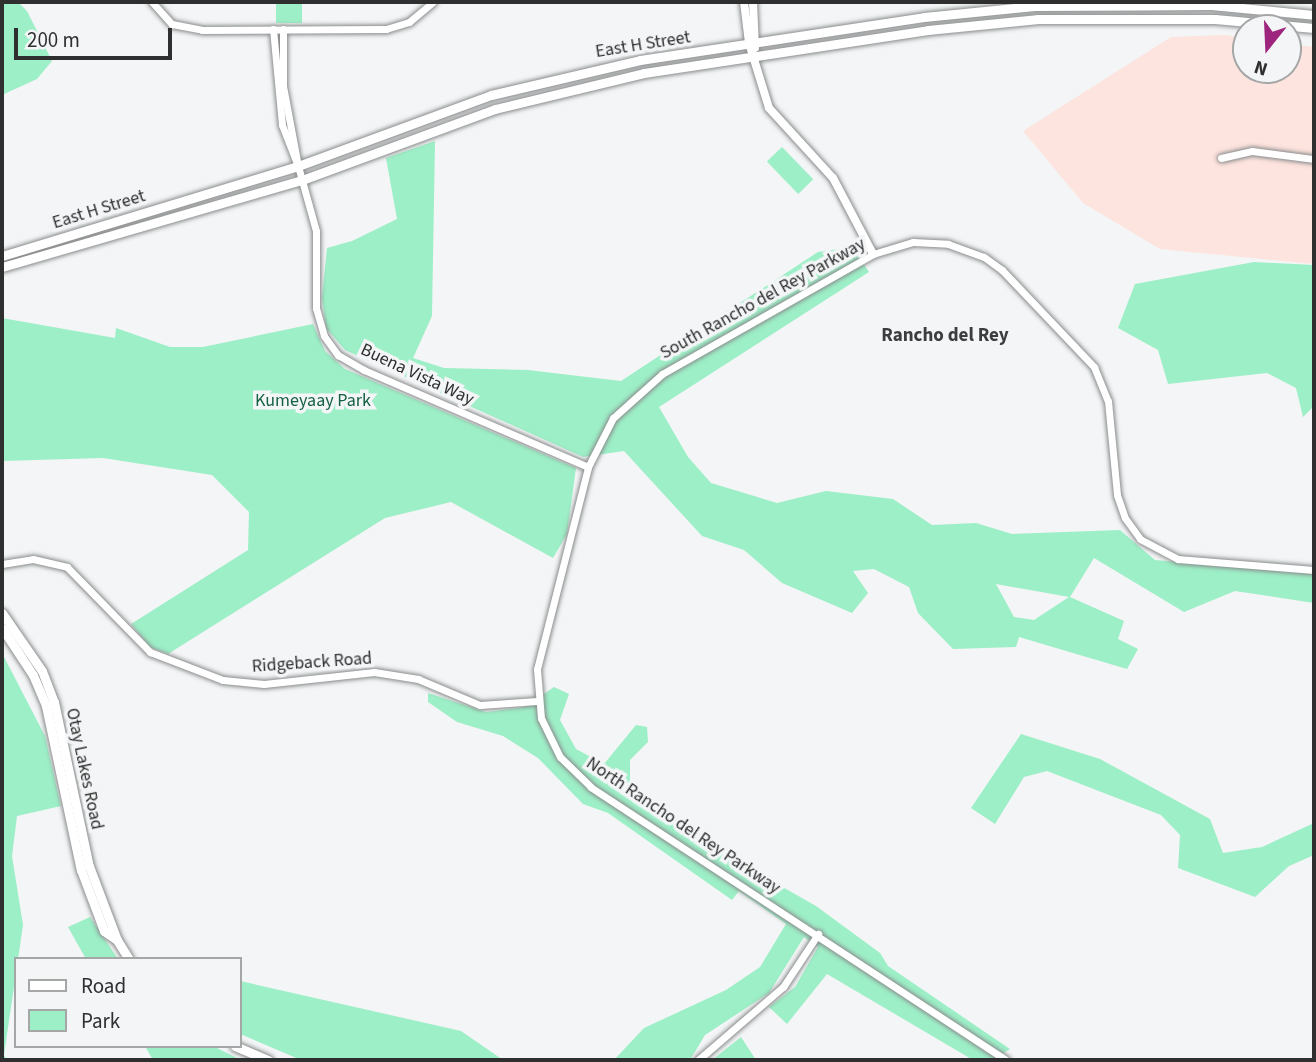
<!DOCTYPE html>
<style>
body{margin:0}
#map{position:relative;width:1316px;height:1062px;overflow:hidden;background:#f3f5f6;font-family:"Source Sans 3",sans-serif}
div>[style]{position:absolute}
.commercial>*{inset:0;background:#fee4de}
.green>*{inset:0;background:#9defc7;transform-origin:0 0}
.roads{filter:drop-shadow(0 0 2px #8a8c8d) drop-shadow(0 0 2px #8a8c8d)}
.tertiary>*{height:7px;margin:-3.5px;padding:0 3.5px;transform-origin:3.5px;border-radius:3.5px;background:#fff}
.secondary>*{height:8px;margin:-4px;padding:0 4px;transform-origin:4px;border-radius:4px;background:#fff}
.primary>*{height:9px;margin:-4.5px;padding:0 4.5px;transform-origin:4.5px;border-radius:4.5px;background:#fff}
span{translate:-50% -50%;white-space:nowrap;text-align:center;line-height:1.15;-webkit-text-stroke:7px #f3f5f6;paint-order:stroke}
.street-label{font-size:18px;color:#2f2f2f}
.park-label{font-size:18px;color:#156143}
.neighbourhood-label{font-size:19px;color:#3c3d3e;font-weight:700}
.frame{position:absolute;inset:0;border:4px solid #2f2f2f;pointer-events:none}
.legend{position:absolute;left:14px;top:957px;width:228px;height:91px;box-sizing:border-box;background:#f3f5f6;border:2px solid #a5a6a6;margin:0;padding:9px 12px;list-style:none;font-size:21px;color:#2f2f2f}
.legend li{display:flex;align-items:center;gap:14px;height:35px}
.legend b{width:35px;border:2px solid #a5a6a6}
.north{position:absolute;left:1232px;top:14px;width:70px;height:70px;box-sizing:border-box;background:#f3f5f6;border:2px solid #a5a6a6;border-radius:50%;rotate:198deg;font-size:19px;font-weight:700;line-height:28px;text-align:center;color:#2f2f2f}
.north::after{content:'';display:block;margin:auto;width:24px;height:32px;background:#9d257d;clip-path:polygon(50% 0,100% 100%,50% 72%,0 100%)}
.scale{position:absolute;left:14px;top:28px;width:158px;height:32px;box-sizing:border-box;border:4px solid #2f2f2f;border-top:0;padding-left:9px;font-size:21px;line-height:24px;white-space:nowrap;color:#2f2f2f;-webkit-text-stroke:5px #f3f5f6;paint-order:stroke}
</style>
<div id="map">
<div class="commercial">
<i style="clip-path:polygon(1225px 35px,1246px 38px,1246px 70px,1288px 70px,1288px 44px,1314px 47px,1314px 264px,1160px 249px,1083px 203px,1023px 131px,1171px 37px)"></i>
</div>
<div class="green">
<i style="clip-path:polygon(2px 2px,18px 2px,27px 11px,52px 61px,37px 79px,2px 95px)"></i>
<i style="left:276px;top:2px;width:26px;height:21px"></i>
<i style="clip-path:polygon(evenodd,435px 141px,432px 316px,413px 358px,444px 368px,528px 370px,621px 381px,818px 252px,852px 247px,869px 272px,659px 407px,688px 457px,711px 483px,777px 503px,826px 491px,893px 499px,932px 525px,976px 523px,1012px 534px,1120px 530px,1155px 560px,1314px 574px,1314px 603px,1235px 591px,1184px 612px,1094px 558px,1070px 597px,1124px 621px,1118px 639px,1138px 649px,1127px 669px,1019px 637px,1016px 647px,953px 649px,918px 613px,909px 587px,874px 569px,853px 571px,868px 593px,852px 613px,782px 583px,744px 550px,702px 536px,624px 451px,583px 457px,345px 350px,326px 328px,322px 298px,327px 248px,352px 241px,397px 219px,386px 158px,435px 141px,996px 584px,1069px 597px,1034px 620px,1014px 617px,996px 584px)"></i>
<i style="left:782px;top:147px;width:45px;height:21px;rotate:46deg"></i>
<i style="clip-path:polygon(1254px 262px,1314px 265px,1314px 406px,1303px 417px,1296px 388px,1267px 373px,1168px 384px,1158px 350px,1118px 328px,1135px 284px)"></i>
<i style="clip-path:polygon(2px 318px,115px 338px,116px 328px,170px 347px,203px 347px,313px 324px,325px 351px,345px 369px,576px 468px,567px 534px,553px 558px,451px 502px,385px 518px,168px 654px,150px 647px,131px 624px,248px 550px,249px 512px,212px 475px,103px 458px,2px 461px)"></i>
<i style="clip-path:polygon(2px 653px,45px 736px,61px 806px,17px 816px,12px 856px,23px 925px,4px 1055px,7px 1060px,2px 1060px)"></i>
<i style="clip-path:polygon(554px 687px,569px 694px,560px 720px,576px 749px,604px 764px,636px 725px,647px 727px,648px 742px,630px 760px,630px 789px,667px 821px,816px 906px,880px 953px,888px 966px,1010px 1049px,992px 1060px,973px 1060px,827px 974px,787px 1024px,769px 1007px,795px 987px,818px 947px,804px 937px,769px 993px,705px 1035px,690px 1060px,614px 1060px,644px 1028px,726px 990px,760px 967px,786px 924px,739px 891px,732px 900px,608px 813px,583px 804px,538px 758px,503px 736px,457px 722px,428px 702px,428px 693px,486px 712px,525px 707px)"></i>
<i style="clip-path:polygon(1021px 734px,1100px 759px,1210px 819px,1223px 853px,1262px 847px,1314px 823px,1314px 855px,1289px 866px,1255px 897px,1178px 868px,1180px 835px,1161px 815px,1047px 771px,1024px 777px,995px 824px,971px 808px)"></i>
<i style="clip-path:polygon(90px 917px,118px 959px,86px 959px,68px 927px)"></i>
<i style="clip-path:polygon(240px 981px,461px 1031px,503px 1060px,301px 1060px,240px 1034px)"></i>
<i style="clip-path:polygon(741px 1037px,756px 1060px,712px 1060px)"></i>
<i style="clip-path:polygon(145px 1046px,213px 1046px,241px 1060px,153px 1060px)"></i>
</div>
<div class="roads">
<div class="tertiary">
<i style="left:152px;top:2px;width:30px;rotate:48deg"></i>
<i style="left:172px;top:24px;width:31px;rotate:11deg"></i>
<i style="left:202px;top:30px;width:184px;rotate:-0.3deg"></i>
<i style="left:386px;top:29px;width:24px;rotate:-17deg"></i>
<i style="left:409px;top:22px;width:31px;rotate:-40deg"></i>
<i style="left:273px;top:29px;width:96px;rotate:84.6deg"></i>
<i style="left:282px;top:125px;width:44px;rotate:68.7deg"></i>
<i style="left:283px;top:29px;width:57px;rotate:90deg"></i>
<i style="left:283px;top:86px;width:81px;rotate:79.4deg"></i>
<i style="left:298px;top:166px;width:67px;rotate:74.5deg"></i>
<i style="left:316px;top:231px;width:77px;rotate:90deg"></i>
<i style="left:316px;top:308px;width:29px;rotate:74deg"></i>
<i style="left:324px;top:336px;width:24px;rotate:54deg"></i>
<i style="left:338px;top:355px;width:30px;rotate:30deg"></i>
<i style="left:364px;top:370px;width:244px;rotate:23.4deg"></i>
<i style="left:1221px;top:158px;width:32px;rotate:-13deg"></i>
<i style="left:1252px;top:151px;width:63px;rotate:7.4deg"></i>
<i style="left:2px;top:564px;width:31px;rotate:-9deg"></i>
<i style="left:33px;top:559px;width:35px;rotate:13deg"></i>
<i style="left:67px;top:567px;width:119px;rotate:45.7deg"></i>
<i style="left:150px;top:652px;width:78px;rotate:21deg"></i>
<i style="left:223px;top:680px;width:41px;rotate:5.6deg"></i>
<i style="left:264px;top:684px;width:111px;rotate:-6.2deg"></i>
<i style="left:374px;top:672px;width:45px;rotate:9deg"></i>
<i style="left:418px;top:679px;width:67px;rotate:22.8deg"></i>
<i style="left:480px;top:705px;width:57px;rotate:-4deg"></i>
<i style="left:698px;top:1060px;width:112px;rotate:-40.7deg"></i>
<i style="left:783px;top:987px;width:64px;rotate:-56.6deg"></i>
<i style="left:1006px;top:1060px;width:497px;rotate:-146.7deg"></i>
<i style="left:591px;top:787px;width:43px;rotate:-135.9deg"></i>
<i style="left:560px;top:757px;width:43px;rotate:-116deg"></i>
<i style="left:541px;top:718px;width:49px;rotate:-94.7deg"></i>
<i style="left:537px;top:669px;width:208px;rotate:-75.8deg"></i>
<i style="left:588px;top:467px;width:55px;rotate:-63deg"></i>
<i style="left:613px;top:418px;width:66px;rotate:-41.9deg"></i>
<i style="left:662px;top:374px;width:243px;rotate:-29.6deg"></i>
<i style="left:873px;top:254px;width:42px;rotate:-16.7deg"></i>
<i style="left:913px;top:242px;width:35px;rotate:3deg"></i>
<i style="left:948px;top:244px;width:38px;rotate:20deg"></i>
<i style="left:984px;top:257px;width:22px;rotate:36deg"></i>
<i style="left:1002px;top:270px;width:134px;rotate:46.5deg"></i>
<i style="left:1094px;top:367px;width:37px;rotate:68deg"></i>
<i style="left:1108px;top:401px;width:94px;rotate:84.5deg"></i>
<i style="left:1117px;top:495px;width:24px;rotate:71deg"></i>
<i style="left:1125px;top:518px;width:26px;rotate:54deg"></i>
<i style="left:1140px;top:539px;width:43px;rotate:27.8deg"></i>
<i style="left:1178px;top:559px;width:136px;rotate:4.6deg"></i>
</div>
<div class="secondary">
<i style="left:744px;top:2px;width:41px;rotate:83deg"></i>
<i style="left:749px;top:43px;width:68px;rotate:72.9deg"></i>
<i style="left:769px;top:108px;width:95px;rotate:47.6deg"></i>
<i style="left:833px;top:178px;width:86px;rotate:62.2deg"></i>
<i style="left:753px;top:2px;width:46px;rotate:87.5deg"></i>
</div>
<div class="primary">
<i style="left:2px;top:256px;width:309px;rotate:-16.9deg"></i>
<i style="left:298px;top:166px;width:206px;rotate:-20.2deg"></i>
<i style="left:491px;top:95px;width:153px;rotate:-13.2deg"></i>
<i style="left:640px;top:60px;width:287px;rotate:-8.6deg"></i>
<i style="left:924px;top:17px;width:111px;rotate:-5.7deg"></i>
<i style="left:1034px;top:6px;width:177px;rotate:-0.3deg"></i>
<i style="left:1211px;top:5px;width:103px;rotate:5.5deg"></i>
<i style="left:2px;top:267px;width:312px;rotate:-16.2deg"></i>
<i style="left:302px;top:180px;width:206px;rotate:-20.2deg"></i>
<i style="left:495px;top:109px;width:153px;rotate:-13.6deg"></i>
<i style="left:644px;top:73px;width:287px;rotate:-8.6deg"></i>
<i style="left:928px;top:30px;width:111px;rotate:-5.7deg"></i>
<i style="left:1038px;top:19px;width:177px"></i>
<i style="left:1215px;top:19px;width:99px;rotate:5.2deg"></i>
<i style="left:2px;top:613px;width:70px;rotate:55.4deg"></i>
<i style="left:42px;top:671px;width:33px;rotate:69deg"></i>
<i style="left:54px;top:702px;width:168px;rotate:78deg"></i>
<i style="left:89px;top:866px;width:79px;rotate:69.3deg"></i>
<i style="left:117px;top:940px;width:22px;rotate:58deg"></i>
<i style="left:2px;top:628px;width:56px;rotate:56.6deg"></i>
<i style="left:33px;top:675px;width:34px;rotate:67deg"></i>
<i style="left:46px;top:706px;width:168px;rotate:78deg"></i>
<i style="left:81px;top:870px;width:65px;rotate:69.3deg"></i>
<i style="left:104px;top:931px;width:16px;rotate:35deg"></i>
<i style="left:235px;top:1046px;width:36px;rotate:23deg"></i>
</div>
</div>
<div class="street-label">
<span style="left:643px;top:45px;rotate:-9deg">East H Street</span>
<span style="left:99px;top:210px;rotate:-17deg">East H Street</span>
<span style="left:763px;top:299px;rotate:-29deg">South Rancho del Rey Parkway</span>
<span style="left:417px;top:375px;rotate:25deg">Buena Vista Way</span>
<span style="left:312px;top:663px;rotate:-4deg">Ridgeback Road</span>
<span style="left:84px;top:769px;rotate:78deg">Otay Lakes Road</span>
<span style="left:683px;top:826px;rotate:34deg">North Rancho del Rey Parkway</span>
</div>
<div class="park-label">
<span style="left:313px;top:401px">Kumeyaay Park</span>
</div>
<div class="neighbourhood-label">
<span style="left:945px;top:336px">Rancho del Rey</span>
</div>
<div class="frame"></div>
<ul class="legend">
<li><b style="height:9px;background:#fff"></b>Road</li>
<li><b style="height:19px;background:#9defc7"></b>Park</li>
</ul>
<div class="north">N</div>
<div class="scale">200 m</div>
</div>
